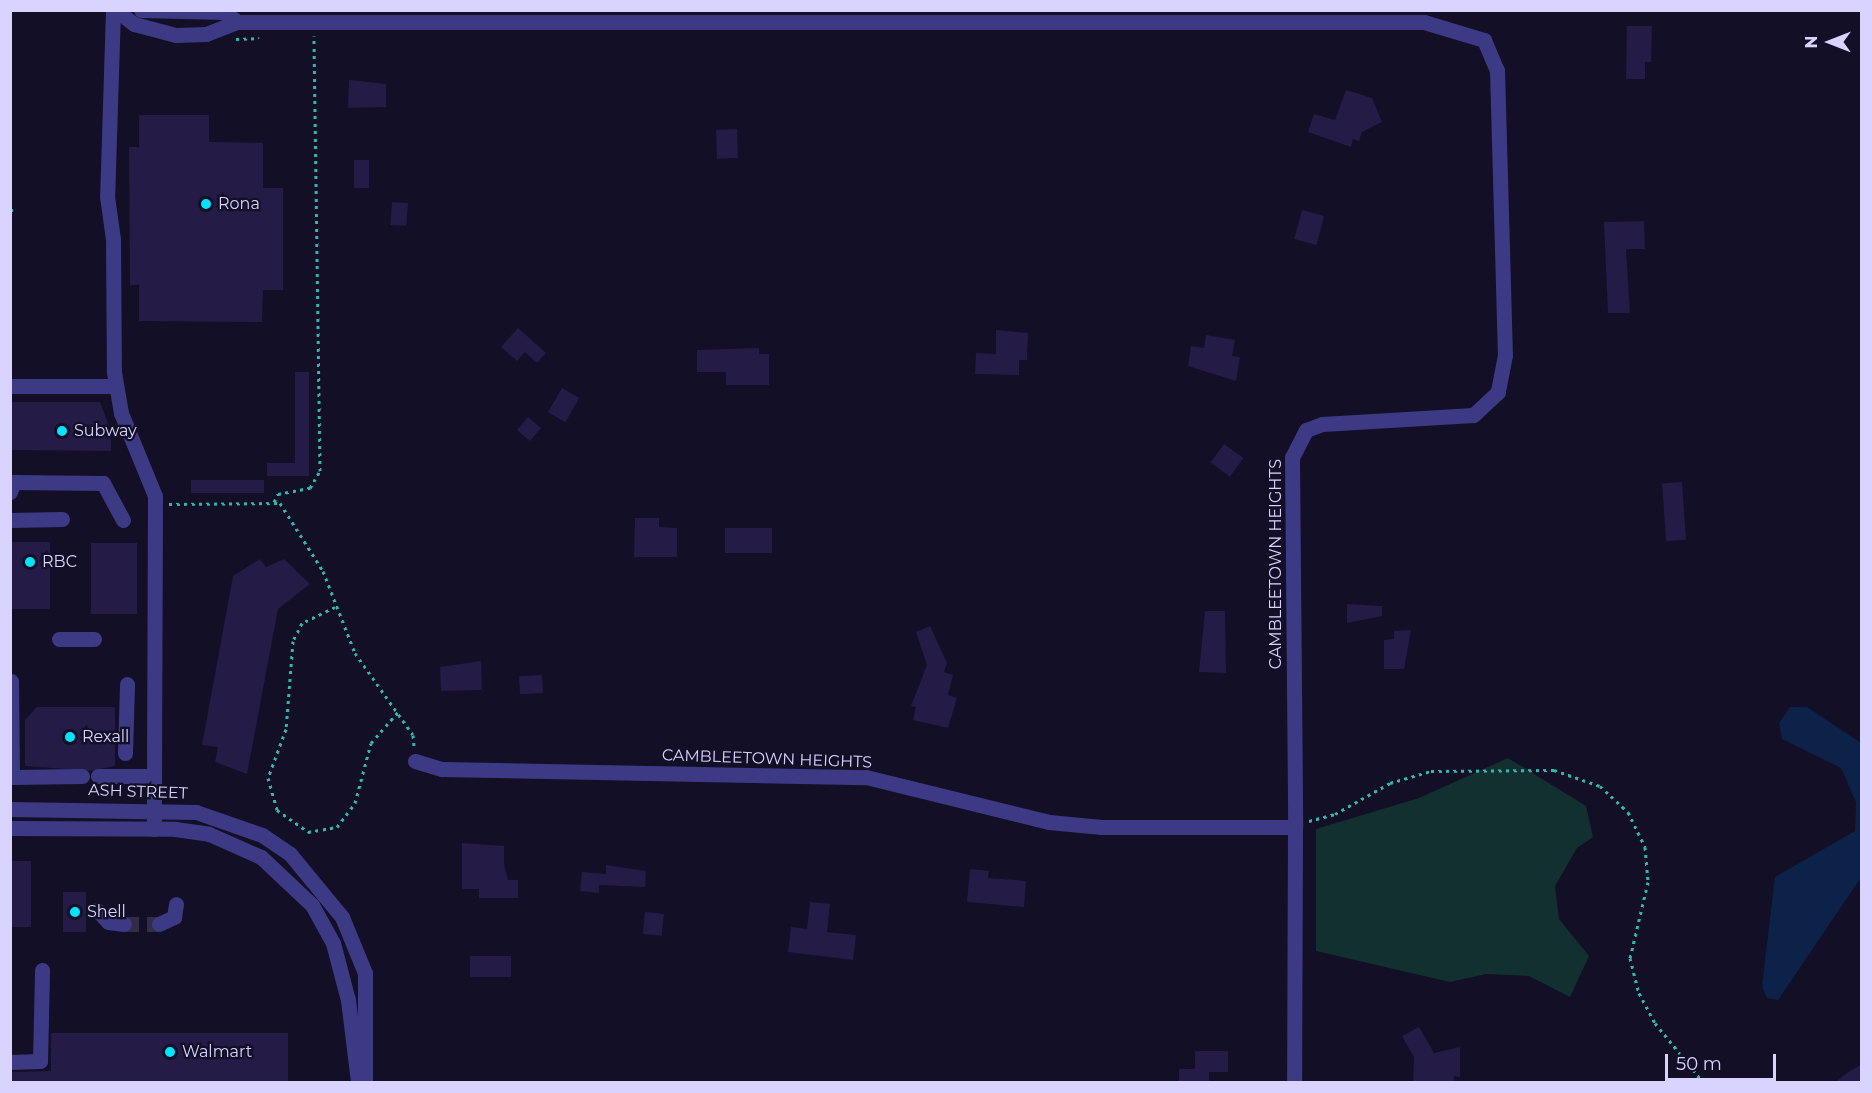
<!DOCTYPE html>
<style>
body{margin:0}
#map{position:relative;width:1872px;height:1093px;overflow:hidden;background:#130f26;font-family:Montserrat,sans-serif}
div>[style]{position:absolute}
.green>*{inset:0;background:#12302f}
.water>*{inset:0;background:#0c2248}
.building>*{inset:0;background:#241b47;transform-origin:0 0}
.minor-tunnel>*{height:15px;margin-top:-7.5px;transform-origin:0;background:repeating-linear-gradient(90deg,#312d47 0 15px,transparent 0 23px)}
.path>*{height:3px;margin-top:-1.5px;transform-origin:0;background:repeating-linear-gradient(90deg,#2fb8b0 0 3px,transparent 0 7.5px)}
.minor>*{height:15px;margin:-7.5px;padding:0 7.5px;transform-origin:7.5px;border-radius:7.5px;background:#3d3a85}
.dots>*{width:16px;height:16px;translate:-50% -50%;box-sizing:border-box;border:3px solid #130f26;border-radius:50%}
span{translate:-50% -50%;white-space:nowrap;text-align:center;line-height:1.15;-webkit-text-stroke:4.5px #130f26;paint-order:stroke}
.poi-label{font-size:16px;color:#d9d4ff}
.left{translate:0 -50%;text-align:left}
.street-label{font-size:16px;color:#d9d4ff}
.frame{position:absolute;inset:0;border:12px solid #d9d4ff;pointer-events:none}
.north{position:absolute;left:1800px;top:12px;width:60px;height:60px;-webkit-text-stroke:4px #130f26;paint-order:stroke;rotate:270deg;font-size:16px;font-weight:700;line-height:24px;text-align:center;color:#d9d4ff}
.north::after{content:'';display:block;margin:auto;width:21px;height:27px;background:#d9d4ff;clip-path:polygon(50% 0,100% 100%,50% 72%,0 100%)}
.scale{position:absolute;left:1665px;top:1054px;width:111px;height:27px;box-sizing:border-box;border:3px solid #d9d4ff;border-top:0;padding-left:8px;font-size:18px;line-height:21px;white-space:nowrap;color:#d9d4ff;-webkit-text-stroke:4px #130f26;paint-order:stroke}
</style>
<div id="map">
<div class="green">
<i style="clip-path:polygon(1508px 758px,1586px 806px,1593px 837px,1577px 848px,1555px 886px,1559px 919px,1589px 956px,1570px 997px,1529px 976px,1486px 974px,1450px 982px,1316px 951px,1316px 829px,1419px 798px)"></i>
</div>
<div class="water">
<i style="clip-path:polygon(1790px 707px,1807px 707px,1861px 743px,1862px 876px,1778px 1000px,1767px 998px,1762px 986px,1775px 877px,1855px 831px,1856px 802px,1841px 768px,1782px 739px,1779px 723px)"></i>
</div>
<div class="building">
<i style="clip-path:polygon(1627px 26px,1652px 26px,1651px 62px,1645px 62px,1645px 79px,1626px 79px)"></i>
<i style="clip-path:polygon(349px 80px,386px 84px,386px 107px,348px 108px)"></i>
<i style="clip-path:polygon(1346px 90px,1372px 98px,1382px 122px,1362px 132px,1359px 141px,1353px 139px,1351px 147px,1308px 132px,1314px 114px,1335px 120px)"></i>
<i style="clip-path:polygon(139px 115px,209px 115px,209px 142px,263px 143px,263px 188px,283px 188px,283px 290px,263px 290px,262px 322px,139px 321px,139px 285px,130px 285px,129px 147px,139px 147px)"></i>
<i style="left:737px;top:129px;width:29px;height:21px;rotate:88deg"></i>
<i style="left:354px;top:160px;width:15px;height:28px"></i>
<i style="left:392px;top:202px;width:16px;height:23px;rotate:4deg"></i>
<i style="left:1302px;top:210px;width:23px;height:30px;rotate:15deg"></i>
<i style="clip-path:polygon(1644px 221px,1645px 249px,1626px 249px,1630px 313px,1608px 313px,1604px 222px)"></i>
<i style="clip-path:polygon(518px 328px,546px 353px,537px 363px,525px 352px,517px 361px,501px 347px)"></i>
<i style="clip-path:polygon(996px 330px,1028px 333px,1027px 360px,1019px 360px,1019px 375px,975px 374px,976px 353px,996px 354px)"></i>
<i style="clip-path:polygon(1206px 335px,1235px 340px,1232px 356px,1240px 357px,1236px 381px,1188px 366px,1191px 346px,1204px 348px)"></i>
<i style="clip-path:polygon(759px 348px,759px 354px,769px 354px,769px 385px,726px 385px,726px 372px,697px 372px,697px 350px)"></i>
<i style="clip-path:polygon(295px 372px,309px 372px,309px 476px,267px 476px,267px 463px,295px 463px)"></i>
<i style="left:562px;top:388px;width:20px;height:28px;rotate:30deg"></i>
<i style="clip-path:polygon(10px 402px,100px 402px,111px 431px,111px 451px,10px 450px)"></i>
<i style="left:528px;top:417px;width:17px;height:17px;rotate:40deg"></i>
<i style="left:1224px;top:444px;width:24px;height:23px;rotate:36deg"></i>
<i style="left:191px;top:480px;width:73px;height:13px"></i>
<i style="left:1682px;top:482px;width:58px;height:20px;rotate:86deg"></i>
<i style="clip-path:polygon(635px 518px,659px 518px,659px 527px,677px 528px,677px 557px,634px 557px)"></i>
<i style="left:725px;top:528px;width:47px;height:25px"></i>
<i style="left:10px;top:542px;width:40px;height:67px"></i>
<i style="left:91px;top:543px;width:46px;height:71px"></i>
<i style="clip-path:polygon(260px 559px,266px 567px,284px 559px,310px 584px,278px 609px,247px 774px,215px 762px,218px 747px,202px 745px,233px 576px)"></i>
<i style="clip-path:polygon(1347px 604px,1382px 606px,1382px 616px,1347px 623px)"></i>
<i style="clip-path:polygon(1205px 611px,1225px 611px,1226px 673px,1199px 672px)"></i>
<i style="clip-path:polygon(930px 626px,947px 663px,944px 672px,953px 675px,948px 695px,957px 698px,948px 728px,913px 720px,916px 707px,911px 706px,927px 665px,916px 632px)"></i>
<i style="clip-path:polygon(1411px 630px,1404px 669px,1384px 669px,1384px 640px,1394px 639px,1394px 631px)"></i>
<i style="clip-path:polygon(481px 661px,482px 690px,441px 691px,440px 667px)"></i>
<i style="left:542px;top:675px;width:18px;height:23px;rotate:87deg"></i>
<i style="clip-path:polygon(37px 707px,115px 707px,115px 766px,90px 771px,25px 766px,25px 720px)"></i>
<i style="clip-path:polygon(462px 843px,504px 846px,504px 865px,508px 880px,518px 880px,518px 898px,479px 898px,479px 889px,462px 889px)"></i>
<i style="left:12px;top:861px;width:19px;height:66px"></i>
<i style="clip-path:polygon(606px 865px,646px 871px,645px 887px,599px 885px,599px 893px,580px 891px,582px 872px,606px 874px)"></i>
<i style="clip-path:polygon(970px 869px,989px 871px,988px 878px,1026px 881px,1024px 907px,967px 902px)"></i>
<i style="left:63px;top:892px;width:23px;height:40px"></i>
<i style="clip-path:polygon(810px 902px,830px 904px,827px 932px,856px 935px,853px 960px,788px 952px,791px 927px,807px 929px)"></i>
<i style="left:645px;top:912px;width:19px;height:22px;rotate:6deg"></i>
<i style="left:470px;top:956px;width:41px;height:21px"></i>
<i style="clip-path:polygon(1419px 1027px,1434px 1053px,1460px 1047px,1460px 1077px,1454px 1076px,1454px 1083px,1413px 1083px,1414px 1057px,1402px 1036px)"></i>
<i style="clip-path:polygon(51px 1033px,288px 1033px,288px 1083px,10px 1083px,10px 1072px,51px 1071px)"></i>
<i style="clip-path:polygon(1195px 1051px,1228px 1051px,1228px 1072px,1209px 1072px,1209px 1083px,1179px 1083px,1179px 1069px,1195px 1069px)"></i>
<i style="clip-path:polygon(1862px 1064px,1862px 1083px,1834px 1083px,1850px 1071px)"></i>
</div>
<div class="minor-tunnel">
<i style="left:124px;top:924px;width:35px"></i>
</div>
<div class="path">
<i style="left:236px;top:39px;width:23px;rotate:-2deg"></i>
<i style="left:10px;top:210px;width:4px"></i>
<i style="left:274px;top:502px;width:9px;rotate:-63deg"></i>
<i style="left:278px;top:494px;width:33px;rotate:-11deg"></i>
<i style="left:310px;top:488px;width:20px;rotate:-60deg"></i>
<i style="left:320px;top:471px;width:435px;rotate:-90.8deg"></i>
<i style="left:169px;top:504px;width:111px;rotate:-0.5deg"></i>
<i style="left:280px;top:503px;width:80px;rotate:57.7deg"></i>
<i style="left:323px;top:571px;width:88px;rotate:68.7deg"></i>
<i style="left:355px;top:653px;width:100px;rotate:54.7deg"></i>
<i style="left:413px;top:735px;width:12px;rotate:85deg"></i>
<i style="left:335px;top:607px;width:37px;rotate:154deg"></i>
<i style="left:302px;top:623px;width:20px;rotate:117deg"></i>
<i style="left:293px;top:641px;width:88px;rotate:94.5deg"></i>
<i style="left:286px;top:729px;width:52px;rotate:110.2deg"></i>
<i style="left:268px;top:778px;width:33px;rotate:74deg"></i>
<i style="left:277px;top:810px;width:38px;rotate:35deg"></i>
<i style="left:308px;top:832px;width:29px;rotate:-10deg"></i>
<i style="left:337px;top:827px;width:30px;rotate:-53deg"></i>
<i style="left:355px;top:803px;width:62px;rotate:-75.1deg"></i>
<i style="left:371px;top:743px;width:41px;rotate:-48.9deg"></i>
<i style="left:1309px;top:821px;width:27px;rotate:-15deg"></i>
<i style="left:1335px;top:814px;width:63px;rotate:-29.4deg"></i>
<i style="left:1390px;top:783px;width:43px;rotate:-16.3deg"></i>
<i style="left:1431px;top:771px;width:123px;rotate:-0.5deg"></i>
<i style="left:1554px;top:770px;width:49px;rotate:19.2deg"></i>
<i style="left:1600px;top:786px;width:38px;rotate:43deg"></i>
<i style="left:1628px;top:812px;width:39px;rotate:64deg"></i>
<i style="left:1645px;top:847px;width:35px;rotate:85deg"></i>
<i style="left:1648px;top:882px;width:78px;rotate:103.3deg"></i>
<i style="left:1630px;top:958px;width:36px;rotate:76deg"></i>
<i style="left:1639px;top:993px;width:34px;rotate:62deg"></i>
<i style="left:1655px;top:1023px;width:76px;rotate:50.9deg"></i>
</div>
<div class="minor">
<i style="left:113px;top:10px;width:186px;rotate:91.8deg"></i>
<i style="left:107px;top:196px;width:43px;rotate:82.1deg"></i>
<i style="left:113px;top:239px;width:133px;rotate:89.6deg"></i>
<i style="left:114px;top:372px;width:42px;rotate:80.3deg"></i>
<i style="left:121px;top:413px;width:90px;rotate:67.7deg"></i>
<i style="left:155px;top:496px;width:333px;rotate:90.2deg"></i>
<i style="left:116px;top:10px;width:23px;rotate:38deg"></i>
<i style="left:134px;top:24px;width:43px;rotate:14.7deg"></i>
<i style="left:176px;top:35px;width:30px;rotate:-2deg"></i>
<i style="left:206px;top:34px;width:34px;rotate:-21deg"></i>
<i style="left:238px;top:22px;width:1186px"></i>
<i style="left:1424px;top:22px;width:63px;rotate:16.7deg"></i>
<i style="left:1484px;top:40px;width:33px;rotate:67deg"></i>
<i style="left:1497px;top:70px;width:285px;rotate:88.4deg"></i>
<i style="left:1505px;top:355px;width:38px;rotate:101deg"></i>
<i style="left:1498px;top:392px;width:34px;rotate:137deg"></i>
<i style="left:1473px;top:415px;width:151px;rotate:176.6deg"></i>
<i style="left:1322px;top:424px;width:17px;rotate:159deg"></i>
<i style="left:1306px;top:430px;width:30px;rotate:117deg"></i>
<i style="left:1292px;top:457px;width:370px;rotate:89.5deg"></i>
<i style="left:141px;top:10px;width:82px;rotate:1.4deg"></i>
<i style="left:223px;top:12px;width:18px;rotate:34deg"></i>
<i style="left:10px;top:386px;width:105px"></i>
<i style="left:10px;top:492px;width:11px;rotate:-68deg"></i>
<i style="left:14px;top:482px;width:89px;rotate:0.6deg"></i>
<i style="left:103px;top:483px;width:42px;rotate:61.6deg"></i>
<i style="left:10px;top:520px;width:52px;rotate:-1.1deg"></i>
<i style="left:59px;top:639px;width:35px"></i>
<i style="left:11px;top:681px;width:96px;rotate:89.4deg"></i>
<i style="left:12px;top:777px;width:70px;rotate:-0.8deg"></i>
<i style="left:125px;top:753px;width:69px;rotate:-88.3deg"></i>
<i style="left:415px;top:761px;width:28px;rotate:17deg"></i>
<i style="left:442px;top:769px;width:424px;rotate:1.1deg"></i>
<i style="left:866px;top:777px;width:188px;rotate:13.8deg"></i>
<i style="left:1049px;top:822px;width:53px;rotate:5.4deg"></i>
<i style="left:1102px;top:827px;width:193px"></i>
<i style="left:1295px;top:827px;width:255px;rotate:90.2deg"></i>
<i style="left:98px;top:776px;width:56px"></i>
<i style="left:10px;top:809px;width:186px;rotate:0.9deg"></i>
<i style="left:196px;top:812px;width:70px;rotate:19.2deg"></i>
<i style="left:262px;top:835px;width:34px;rotate:34deg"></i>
<i style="left:290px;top:854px;width:82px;rotate:50.5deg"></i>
<i style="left:342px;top:917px;width:61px;rotate:67.7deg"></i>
<i style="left:365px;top:973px;width:109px;rotate:90deg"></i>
<i style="left:10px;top:828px;width:165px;rotate:0.3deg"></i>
<i style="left:175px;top:829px;width:34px;rotate:8deg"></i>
<i style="left:209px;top:834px;width:57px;rotate:23.9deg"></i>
<i style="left:261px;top:857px;width:70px;rotate:43.3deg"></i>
<i style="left:312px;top:905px;width:43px;rotate:61.1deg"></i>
<i style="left:333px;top:943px;width:59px;rotate:75.3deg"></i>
<i style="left:348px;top:1000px;width:83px;rotate:83deg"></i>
<i style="left:97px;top:910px;width:16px;rotate:47deg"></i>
<i style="left:108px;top:922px;width:16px;rotate:7deg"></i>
<i style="left:159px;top:924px;width:17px;rotate:-25deg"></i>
<i style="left:174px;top:917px;width:13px;rotate:-81deg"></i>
<i style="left:10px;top:1062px;width:30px;rotate:-2deg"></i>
<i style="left:40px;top:1061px;width:91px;rotate:-88.7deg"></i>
</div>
<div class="dots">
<i style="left:206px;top:204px;background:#00e5ff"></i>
<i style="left:62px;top:431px;background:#00e5ff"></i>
<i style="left:30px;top:562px;background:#00e5ff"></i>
<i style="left:70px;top:737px;background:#00e5ff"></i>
<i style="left:75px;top:912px;background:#00e5ff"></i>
<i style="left:170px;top:1052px;background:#00e5ff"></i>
</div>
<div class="poi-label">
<span class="left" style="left:218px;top:204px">Rona</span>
<span class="left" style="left:74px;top:431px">Subway</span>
<span class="left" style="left:42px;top:562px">RBC</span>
<span class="left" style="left:82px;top:737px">Rexall</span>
<span class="left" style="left:87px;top:912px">Shell</span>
<span class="left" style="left:182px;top:1052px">Walmart</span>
</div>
<div class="street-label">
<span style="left:1276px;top:564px;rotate:-90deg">CAMBLEETOWN HEIGHTS</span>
<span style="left:767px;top:759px;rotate:2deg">CAMBLEETOWN HEIGHTS</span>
<span style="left:138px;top:792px;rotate:2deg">ASH STREET</span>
</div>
<div class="frame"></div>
<div class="north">N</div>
<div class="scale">50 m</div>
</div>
